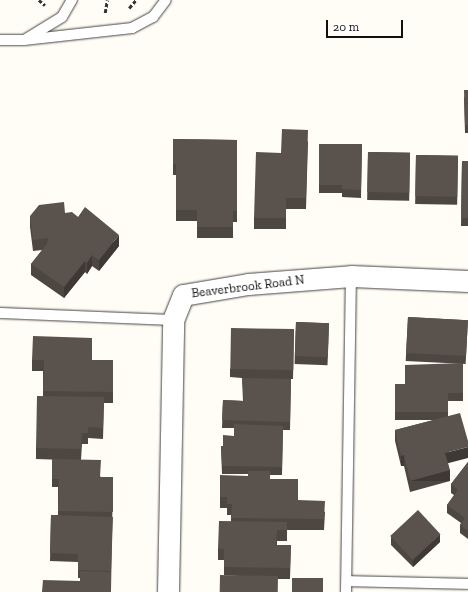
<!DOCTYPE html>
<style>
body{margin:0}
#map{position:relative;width:468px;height:592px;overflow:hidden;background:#fffdf5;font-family:"Zilla Slab",serif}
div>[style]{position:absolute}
.path>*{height:2.5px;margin-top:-1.25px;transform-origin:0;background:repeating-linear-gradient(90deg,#333 0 4px,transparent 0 6px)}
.roads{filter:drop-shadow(0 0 1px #444) drop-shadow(0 0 1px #444)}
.service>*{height:10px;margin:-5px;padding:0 5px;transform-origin:5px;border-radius:5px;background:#fff}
.minor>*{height:21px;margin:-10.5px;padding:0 10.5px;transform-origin:10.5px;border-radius:10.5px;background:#fff}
.wall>*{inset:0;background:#4d4742;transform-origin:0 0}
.shaded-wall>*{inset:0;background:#3f3936;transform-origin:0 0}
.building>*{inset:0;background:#5a524d;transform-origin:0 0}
span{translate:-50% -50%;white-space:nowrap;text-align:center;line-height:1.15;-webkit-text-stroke:4px #fff;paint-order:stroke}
.street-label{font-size:13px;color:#111}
.scale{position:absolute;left:326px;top:20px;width:77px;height:18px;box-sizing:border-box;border:2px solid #111;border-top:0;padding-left:5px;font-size:12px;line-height:14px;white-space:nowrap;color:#111;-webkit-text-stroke:3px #fff;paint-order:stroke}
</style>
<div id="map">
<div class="path">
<i style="left:39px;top:0;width:8px;rotate:40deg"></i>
<i style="left:129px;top:8px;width:11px;rotate:-49deg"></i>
<i style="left:105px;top:13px;width:13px;rotate:-81deg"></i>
</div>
<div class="roads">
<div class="service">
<i style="left:26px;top:39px;width:42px;rotate:-31.4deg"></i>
<i style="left:62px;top:17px;width:20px;rotate:-60deg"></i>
<i style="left:0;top:40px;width:24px"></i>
<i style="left:24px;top:40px;width:109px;rotate:-6.3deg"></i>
<i style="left:132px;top:28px;width:24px;rotate:-28deg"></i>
<i style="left:153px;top:17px;width:21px;rotate:-53deg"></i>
<i style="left:0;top:313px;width:173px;rotate:2.3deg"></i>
<i style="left:347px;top:581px;width:121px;rotate:1.4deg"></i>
<i style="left:346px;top:592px;width:316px;rotate:-89.1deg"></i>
</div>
<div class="minor">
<i style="left:168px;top:592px;width:272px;rotate:-88.9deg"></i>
<i style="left:173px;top:320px;width:27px;rotate:-68deg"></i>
<i style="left:183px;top:295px;width:66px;rotate:-9.6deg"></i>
<i style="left:248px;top:284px;width:103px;rotate:-4.4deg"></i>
<i style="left:351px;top:276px;width:117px;rotate:2.4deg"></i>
</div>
</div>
<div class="wall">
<i style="clip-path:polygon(468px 90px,468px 133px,465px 133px,464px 98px)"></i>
<i style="clip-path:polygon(173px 139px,237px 140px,237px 222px,233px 222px,233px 238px,197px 238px,197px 221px,176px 221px,176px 175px,173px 175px)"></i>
<i style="clip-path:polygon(308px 141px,306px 209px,286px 209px,286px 229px,254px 229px,254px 218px,281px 153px)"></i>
<i style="clip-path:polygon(319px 144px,362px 144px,361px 198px,342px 197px,342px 193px,319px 193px)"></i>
<i style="left:368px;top:152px;width:42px;height:48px;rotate:1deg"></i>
<i style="left:416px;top:155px;width:42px;height:49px;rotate:1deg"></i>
<i style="clip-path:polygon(462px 161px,468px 161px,468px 226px,461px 226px)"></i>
<i style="clip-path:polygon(65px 213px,78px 217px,119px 246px,99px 271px,92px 266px,87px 274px,85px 272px,64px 298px,31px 275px,31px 264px,42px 250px,33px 251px,30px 227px,30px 216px)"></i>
<i style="left:408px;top:317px;width:60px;height:44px;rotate:3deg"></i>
<i style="left:296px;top:322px;width:33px;height:42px;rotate:2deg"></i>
<i style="clip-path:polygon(294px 329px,293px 379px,291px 379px,290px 430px,283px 430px,282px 475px,270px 475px,270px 479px,298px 500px,325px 512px,324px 530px,287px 530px,287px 541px,277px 541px,277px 545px,291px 545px,290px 579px,278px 579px,224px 575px,224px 560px,218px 560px,218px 549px,231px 521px,231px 515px,227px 515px,227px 508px,220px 508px,220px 497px,248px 476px,248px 474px,222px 474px,221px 446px,223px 446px,234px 436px,234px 428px,222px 428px,223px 400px,243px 401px,242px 378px,230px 377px,230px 369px)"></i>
<i style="clip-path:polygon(32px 360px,113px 360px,113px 403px,104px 403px,103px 439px,88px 438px,88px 444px,82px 444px,81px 460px,101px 477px,113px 477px,111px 592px,80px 581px,80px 578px,78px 578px,78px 562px,50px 561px,51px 515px,58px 515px,58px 487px,52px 487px,52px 459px,65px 460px,36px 459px,36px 448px,43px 396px,43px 371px,32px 371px)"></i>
<i style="clip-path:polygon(463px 363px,463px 401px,448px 401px,448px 463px,450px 481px,410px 492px,404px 466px,401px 466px,395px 441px,395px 430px,434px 420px,395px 420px,395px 384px,405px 384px)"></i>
<i style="clip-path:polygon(468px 462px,468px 539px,460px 533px,460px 525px,461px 523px,447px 513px,447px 505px,454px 495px,451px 493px,451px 484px)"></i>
<i style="clip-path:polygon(391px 537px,440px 542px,413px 567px,391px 545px)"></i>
</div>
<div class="shaded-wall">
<i style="clip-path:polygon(119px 235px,119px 246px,99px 271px,99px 260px)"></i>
<i style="clip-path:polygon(92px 255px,92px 266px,87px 274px,87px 263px)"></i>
<i style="clip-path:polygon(85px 261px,85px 272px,64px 298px,64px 287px)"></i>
<i style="clip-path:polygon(468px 447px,468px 458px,445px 464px,445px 453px)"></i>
<i style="left:404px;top:455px;width:11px;height:3px;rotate:90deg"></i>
<i style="left:450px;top:470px;width:11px;height:41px;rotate:90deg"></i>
<i style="clip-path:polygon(440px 534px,440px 542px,413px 567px,413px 559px)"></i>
</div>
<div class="building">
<i style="clip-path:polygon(464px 90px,468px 90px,468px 125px,465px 125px)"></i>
<i style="clip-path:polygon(282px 129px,308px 130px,306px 198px,286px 198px,286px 218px,254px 218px,256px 152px,281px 153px)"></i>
<i style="clip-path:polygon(173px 139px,237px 140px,237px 211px,233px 211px,233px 227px,197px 227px,197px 210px,176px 210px,176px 164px,173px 164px)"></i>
<i style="clip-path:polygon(319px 144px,362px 144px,361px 190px,342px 189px,342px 185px,319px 185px)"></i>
<i style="left:368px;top:152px;width:42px;height:40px;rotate:1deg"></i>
<i style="left:416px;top:155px;width:42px;height:41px;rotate:1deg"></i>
<i style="clip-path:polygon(462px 161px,468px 161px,468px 218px,461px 218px)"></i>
<i style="clip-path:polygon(64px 202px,65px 213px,72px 212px,78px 217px,85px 207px,119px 235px,99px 260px,92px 255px,87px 263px,85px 261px,64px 287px,31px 264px,47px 244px,48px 238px,33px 240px,30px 216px,39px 205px)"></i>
<i style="left:408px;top:317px;width:60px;height:36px;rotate:3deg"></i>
<i style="left:296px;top:322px;width:33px;height:34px;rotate:2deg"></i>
<i style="left:231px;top:328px;width:63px;height:41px;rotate:1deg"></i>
<i style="clip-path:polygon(33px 336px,92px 338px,92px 360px,113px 360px,113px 392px,43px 391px,44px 360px,32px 360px)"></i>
<i style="clip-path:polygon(463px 363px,463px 393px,448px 393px,448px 412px,395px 412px,395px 384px,405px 384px,405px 365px)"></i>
<i style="clip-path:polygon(242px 378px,291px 379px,290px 422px,222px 420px,223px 400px,244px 401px)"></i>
<i style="clip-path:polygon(37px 396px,104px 397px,103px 428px,88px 427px,88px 433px,82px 433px,81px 449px,36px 448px)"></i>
<i style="clip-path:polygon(460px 413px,468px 441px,468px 447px,445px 453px,450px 470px,410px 481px,404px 455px,401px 456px,395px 430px)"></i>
<i style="clip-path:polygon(234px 424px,283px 426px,282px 467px,222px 466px,221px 446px,223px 446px,223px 435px,234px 436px)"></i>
<i style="clip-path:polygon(52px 459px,101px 460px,100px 477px,113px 477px,113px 512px,58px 511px,59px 479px,52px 479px)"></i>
<i style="clip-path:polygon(468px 462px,468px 531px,460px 525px,465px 518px,447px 505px,458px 490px,451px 484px)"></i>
<i style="clip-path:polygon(248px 471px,270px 471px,270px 479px,298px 479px,298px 500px,325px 501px,324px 519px,231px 518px,232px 504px,227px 504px,227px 497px,220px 497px,220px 475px,248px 476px)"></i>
<i style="left:418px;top:510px;width:33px;height:38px;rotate:47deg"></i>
<i style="clip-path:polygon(51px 515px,113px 517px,111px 571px,78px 570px,78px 554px,50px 553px)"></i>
<i style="clip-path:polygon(219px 521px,287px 522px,287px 530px,277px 530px,276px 545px,291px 545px,290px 568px,224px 567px,224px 549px,218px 549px)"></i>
<i style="clip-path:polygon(80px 571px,111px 572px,111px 592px,42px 592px,43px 580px,80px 581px)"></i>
<i style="left:220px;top:575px;width:58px;height:17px;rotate:1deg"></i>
<i style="left:292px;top:578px;width:31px;height:14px"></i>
</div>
<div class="street-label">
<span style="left:248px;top:287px;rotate:-7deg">Beaverbrook Road N</span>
</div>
<div class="scale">20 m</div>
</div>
